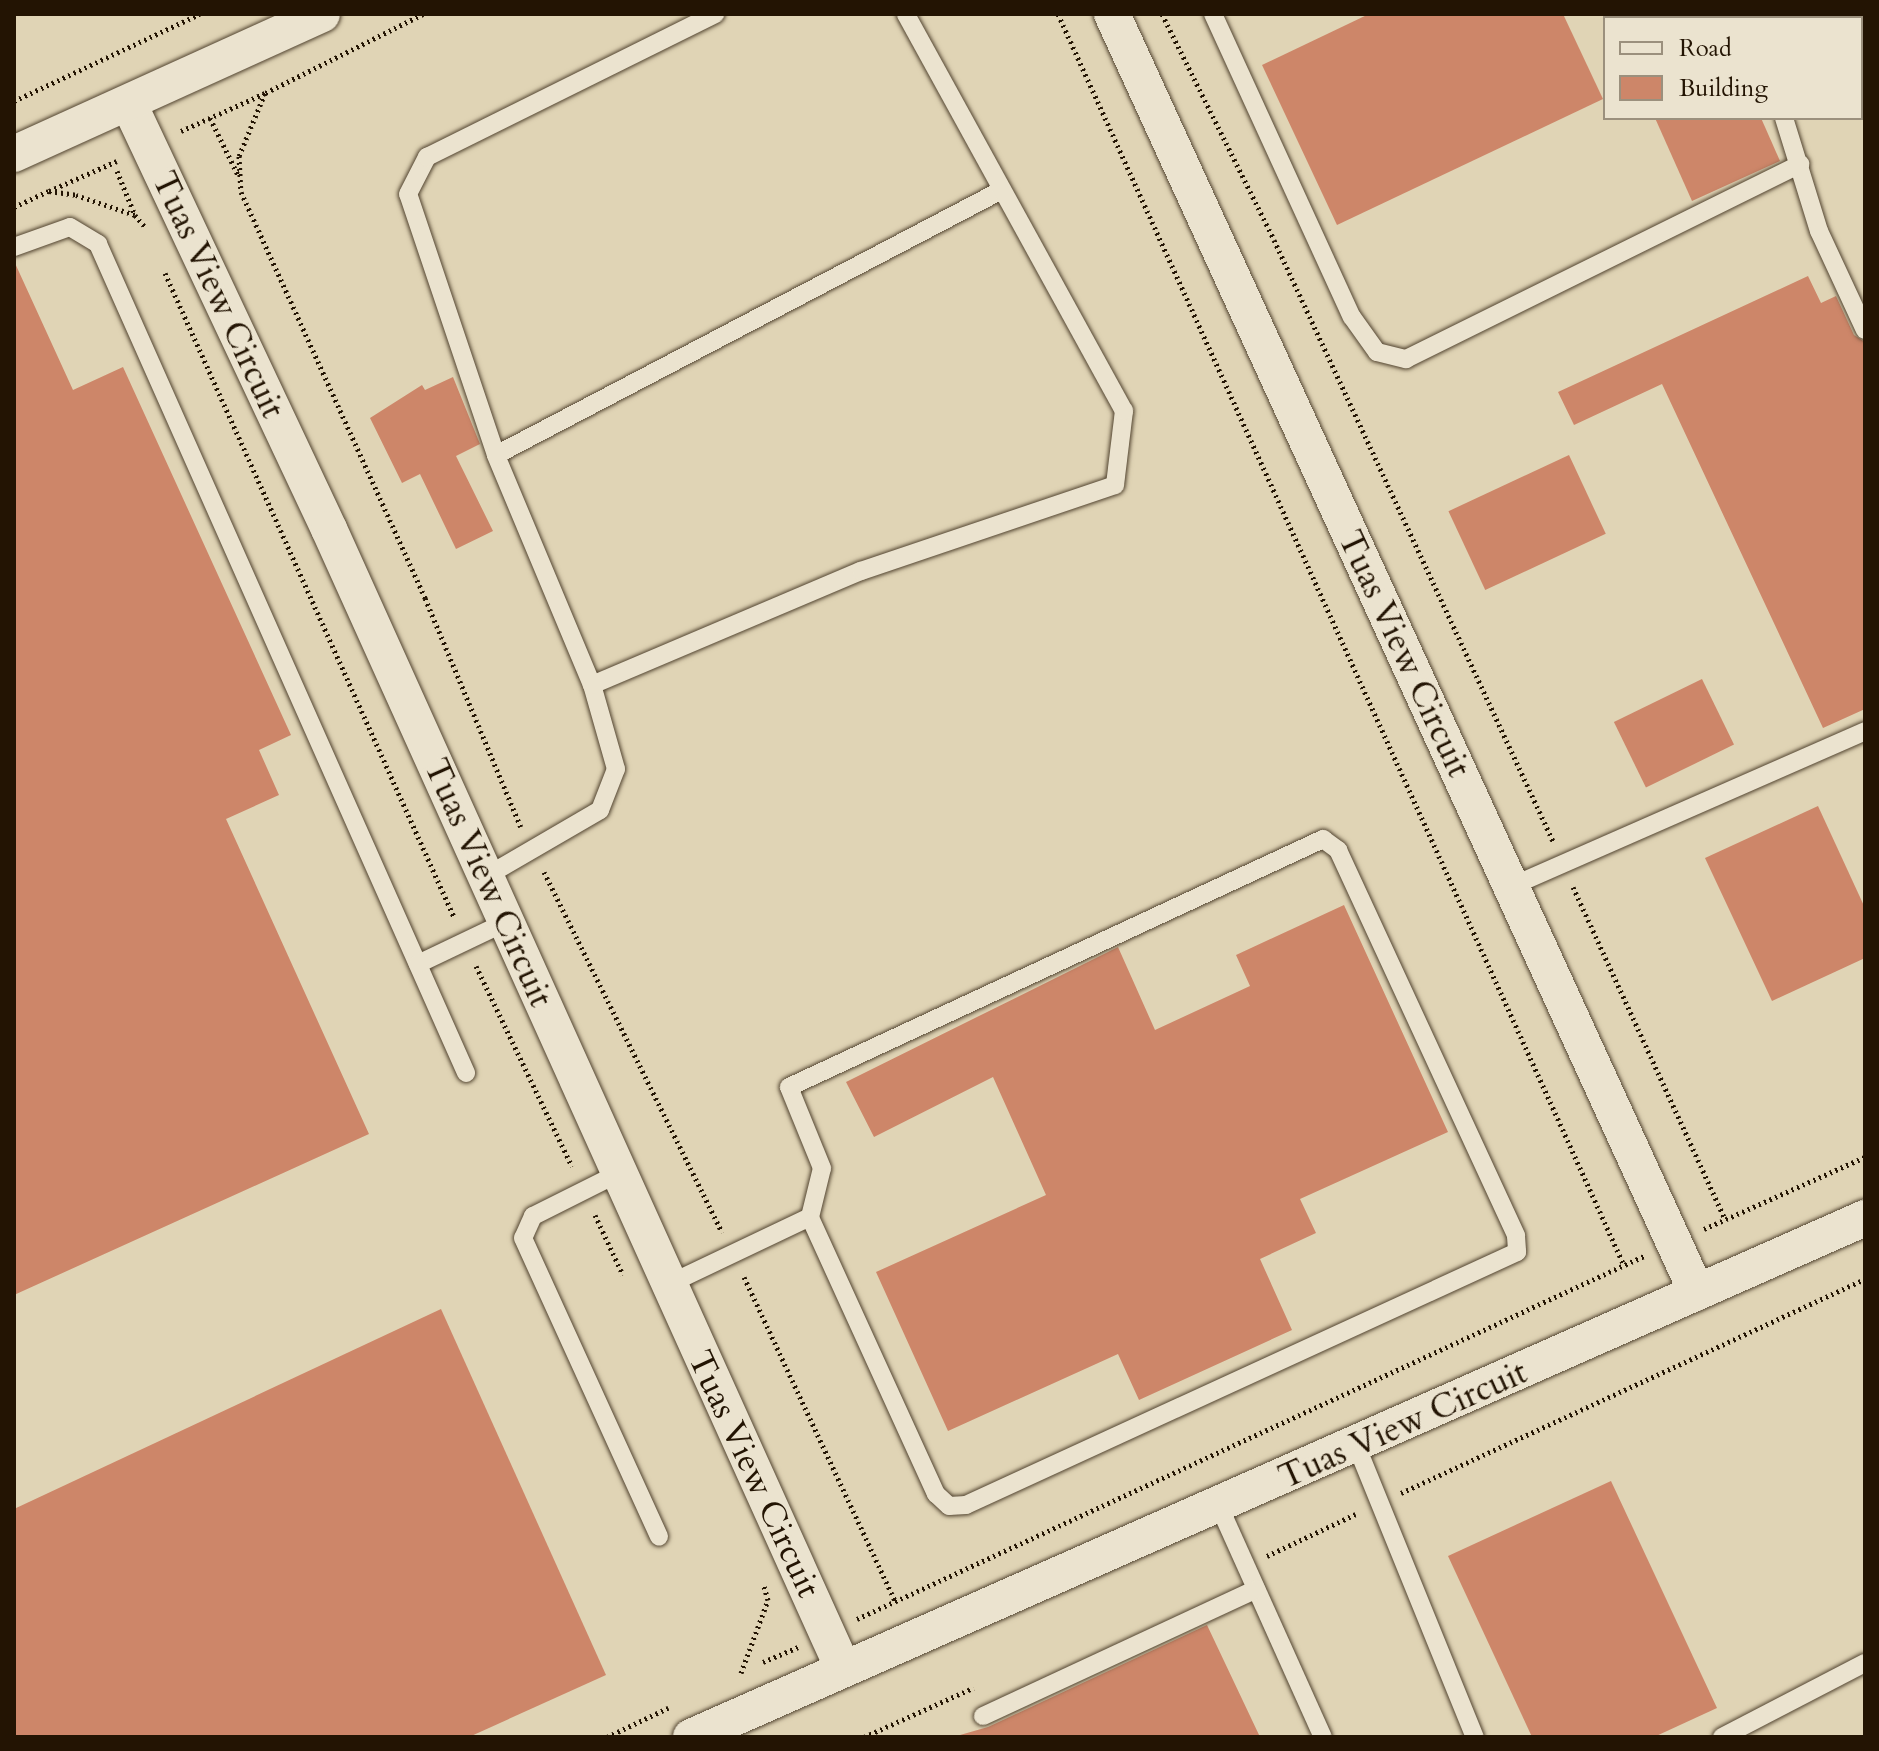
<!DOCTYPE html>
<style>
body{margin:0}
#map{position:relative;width:1879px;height:1751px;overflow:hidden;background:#e0d4b5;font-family:Cardo,serif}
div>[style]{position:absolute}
.building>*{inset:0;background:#cd8669;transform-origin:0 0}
.path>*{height:5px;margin-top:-2.5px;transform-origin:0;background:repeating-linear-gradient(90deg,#231403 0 2px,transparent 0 6px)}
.roads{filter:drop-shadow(0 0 2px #524430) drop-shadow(0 0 2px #524430)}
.service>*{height:18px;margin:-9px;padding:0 9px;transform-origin:9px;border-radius:9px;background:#ebe3cf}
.minor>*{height:36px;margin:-18px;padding:0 18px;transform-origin:18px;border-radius:18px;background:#ebe3cf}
span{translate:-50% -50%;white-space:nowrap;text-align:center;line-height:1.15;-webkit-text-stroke:7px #ebe3cf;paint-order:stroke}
.street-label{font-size:34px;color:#231403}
.frame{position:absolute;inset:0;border:16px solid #231403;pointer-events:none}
.legend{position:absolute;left:1603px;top:16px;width:260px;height:104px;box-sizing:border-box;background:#ebe3cf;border:2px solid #9b907d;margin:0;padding:10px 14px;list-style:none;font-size:24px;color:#231403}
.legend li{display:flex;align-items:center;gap:16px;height:40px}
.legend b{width:40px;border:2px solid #9b907d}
</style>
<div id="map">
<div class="building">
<i style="clip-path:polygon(1369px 14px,1563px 14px,1603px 99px,1337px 225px,1262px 65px)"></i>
<i style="clip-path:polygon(1655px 118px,1761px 118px,1780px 161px,1692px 201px)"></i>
<i style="clip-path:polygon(14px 261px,73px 390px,123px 367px,291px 735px,259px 750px,279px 795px,226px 819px,369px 1134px,14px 1295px)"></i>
<i style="clip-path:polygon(1808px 276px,1821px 303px,1836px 296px,1854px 335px,1865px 342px,1865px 709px,1823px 728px,1662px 384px,1574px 425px,1558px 392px)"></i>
<i style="clip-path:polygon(453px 377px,480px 444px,456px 456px,493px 531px,456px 549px,420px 474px,402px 483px,370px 418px,422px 385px,425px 390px)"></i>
<i style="left:1569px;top:455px;width:87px;height:133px;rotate:65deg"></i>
<i style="left:1702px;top:679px;width:73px;height:98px;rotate:64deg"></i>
<i style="clip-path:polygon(1818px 806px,1865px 908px,1865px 958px,1772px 1001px,1705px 858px)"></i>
<i style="clip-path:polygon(1344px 905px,1448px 1132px,1300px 1199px,1316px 1233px,1260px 1259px,1292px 1330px,1139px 1400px,1118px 1354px,948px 1431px,876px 1272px,1046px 1195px,993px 1077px,874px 1137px,846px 1082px,1118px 947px,1155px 1030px,1250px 986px,1236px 955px)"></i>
<i style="clip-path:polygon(441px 1309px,606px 1675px,469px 1737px,14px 1737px,14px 1509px)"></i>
<i style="clip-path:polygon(1611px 1481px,1717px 1708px,1654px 1737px,1532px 1737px,1448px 1556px)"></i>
<i style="clip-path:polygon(1207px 1625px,1260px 1737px,953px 1737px,988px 1727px)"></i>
</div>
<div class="path">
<i style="left:423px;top:14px;width:177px;rotate:153.4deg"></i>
<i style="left:265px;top:93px;width:68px;rotate:112.4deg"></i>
<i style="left:239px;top:156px;width:36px;rotate:87deg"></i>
<i style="left:241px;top:192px;width:446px;rotate:65.6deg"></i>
<i style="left:425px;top:598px;width:248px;rotate:67.3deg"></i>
<i style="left:1058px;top:14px;width:1373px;rotate:65.66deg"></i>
<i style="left:1162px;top:14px;width:252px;rotate:63.6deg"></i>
<i style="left:1274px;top:240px;width:663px;rotate:65.1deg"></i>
<i style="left:14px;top:101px;width:205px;rotate:-25.1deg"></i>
<i style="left:210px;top:118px;width:64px;rotate:63.8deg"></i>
<i style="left:181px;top:131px;width:92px;rotate:-24.3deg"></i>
<i style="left:117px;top:171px;width:48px;rotate:67.8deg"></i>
<i style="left:49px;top:191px;width:74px;rotate:-23.8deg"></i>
<i style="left:14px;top:207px;width:38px;rotate:-25deg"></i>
<i style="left:49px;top:191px;width:27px;rotate:8deg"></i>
<i style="left:76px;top:195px;width:62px;rotate:18.7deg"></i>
<i style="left:135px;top:215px;width:16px;rotate:50deg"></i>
<i style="left:165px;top:273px;width:706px;rotate:65.83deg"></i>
<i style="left:544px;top:872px;width:402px;rotate:63.7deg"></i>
<i style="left:1573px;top:887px;width:365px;rotate:65.4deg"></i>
<i style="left:476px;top:966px;width:222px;rotate:64.4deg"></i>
<i style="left:595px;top:1215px;width:66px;rotate:65deg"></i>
<i style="left:1704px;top:1229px;width:176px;rotate:-24.1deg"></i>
<i style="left:744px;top:1277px;width:357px;rotate:65deg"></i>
<i style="left:1401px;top:1493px;width:511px;rotate:-24.76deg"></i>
<i style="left:1267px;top:1556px;width:98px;rotate:-25.3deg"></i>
<i style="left:857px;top:1619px;width:867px;rotate:-24.76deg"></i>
<i style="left:763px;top:1662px;width:38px;rotate:-23deg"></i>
<i style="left:741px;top:1673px;width:78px;rotate:-69.7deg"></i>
<i style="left:768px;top:1600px;width:15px;rotate:-106deg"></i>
<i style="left:607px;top:1737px;width:68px;rotate:-25.4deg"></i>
<i style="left:864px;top:1737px;width:120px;rotate:-24.2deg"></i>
</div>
<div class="roads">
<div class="service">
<i style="left:1213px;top:14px;width:333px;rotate:65.4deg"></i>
<i style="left:1352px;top:317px;width:43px;rotate:54.5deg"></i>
<i style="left:1377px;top:352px;width:30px;rotate:14deg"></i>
<i style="left:1406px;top:359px;width:440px;rotate:-26.3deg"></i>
<i style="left:1740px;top:14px;width:4px;rotate:63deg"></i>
<i style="left:1784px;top:118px;width:118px;rotate:72.8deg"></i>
<i style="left:1819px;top:231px;width:109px;rotate:65.1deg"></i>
<i style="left:14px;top:247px;width:59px;rotate:-19.7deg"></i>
<i style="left:70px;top:227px;width:33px;rotate:31deg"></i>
<i style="left:98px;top:244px;width:907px;rotate:66.06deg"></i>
<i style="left:496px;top:455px;width:567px;rotate:-27.65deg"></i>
<i style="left:592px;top:685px;width:292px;rotate:-23deg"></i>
<i style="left:861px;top:571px;width:268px;rotate:-18.7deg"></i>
<i style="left:1115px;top:485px;width:75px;rotate:-83.1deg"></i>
<i style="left:1124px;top:411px;width:453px;rotate:-118.8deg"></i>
<i style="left:1323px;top:839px;width:19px;rotate:36deg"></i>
<i style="left:1338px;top:850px;width:425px;rotate:65.2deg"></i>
<i style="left:1516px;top:1236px;width:16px;rotate:86deg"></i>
<i style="left:1517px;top:1252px;width:606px;rotate:155.34deg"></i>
<i style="left:966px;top:1505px;width:17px;rotate:177deg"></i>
<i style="left:949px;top:1506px;width:18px;rotate:-137deg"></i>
<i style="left:936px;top:1494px;width:304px;rotate:-114.5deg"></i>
<i style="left:810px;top:1217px;width:50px;rotate:-76.2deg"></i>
<i style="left:822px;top:1168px;width:87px;rotate:-112.2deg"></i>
<i style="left:789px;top:1087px;width:589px;rotate:-24.91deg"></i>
<i style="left:485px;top:877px;width:133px;rotate:-30.2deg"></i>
<i style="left:600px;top:810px;width:44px;rotate:-68.7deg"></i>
<i style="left:616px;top:769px;width:87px;rotate:-105.9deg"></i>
<i style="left:592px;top:685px;width:249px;rotate:-112.7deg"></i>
<i style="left:496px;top:455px;width:275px;rotate:-108.6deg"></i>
<i style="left:408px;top:194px;width:42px;rotate:-62.8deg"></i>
<i style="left:427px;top:157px;width:322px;rotate:-26.4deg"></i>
<i style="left:1510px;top:887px;width:388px;rotate:-23.7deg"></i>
<i style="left:418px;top:964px;width:98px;rotate:-25.5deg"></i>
<i style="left:617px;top:1174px;width:94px;rotate:153.4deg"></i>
<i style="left:533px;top:1216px;width:24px;rotate:114deg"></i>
<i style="left:523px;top:1238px;width:328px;rotate:65.5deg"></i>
<i style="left:667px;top:1285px;width:158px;rotate:-25.4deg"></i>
<i style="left:1357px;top:1447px;width:313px;rotate:67.9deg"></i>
<i style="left:1219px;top:1506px;width:253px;rotate:65.8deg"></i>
<i style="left:983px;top:1716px;width:301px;rotate:-24.9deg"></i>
<i style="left:1722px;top:1737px;width:161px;rotate:-27.4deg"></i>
</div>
<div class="minor">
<i style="left:1112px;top:14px;width:1406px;rotate:65.42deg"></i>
<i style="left:129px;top:104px;width:470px;rotate:64.8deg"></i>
<i style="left:329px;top:529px;width:1247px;rotate:65.72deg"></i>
<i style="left:14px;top:154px;width:338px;rotate:-24.4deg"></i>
<i style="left:691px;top:1737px;width:1284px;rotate:-23.85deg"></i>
</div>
</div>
<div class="street-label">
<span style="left:218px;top:295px;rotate:65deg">Tuas View Circuit</span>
<span style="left:1404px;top:654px;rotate:65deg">Tuas View Circuit</span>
<span style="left:488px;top:883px;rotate:66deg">Tuas View Circuit</span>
<span style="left:1403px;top:1425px;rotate:-24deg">Tuas View Circuit</span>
<span style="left:754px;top:1474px;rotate:65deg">Tuas View Circuit</span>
</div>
<div class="frame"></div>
<ul class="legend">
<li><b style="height:10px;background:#ebe3cf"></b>Road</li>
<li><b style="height:22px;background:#cd8669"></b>Building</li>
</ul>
</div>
